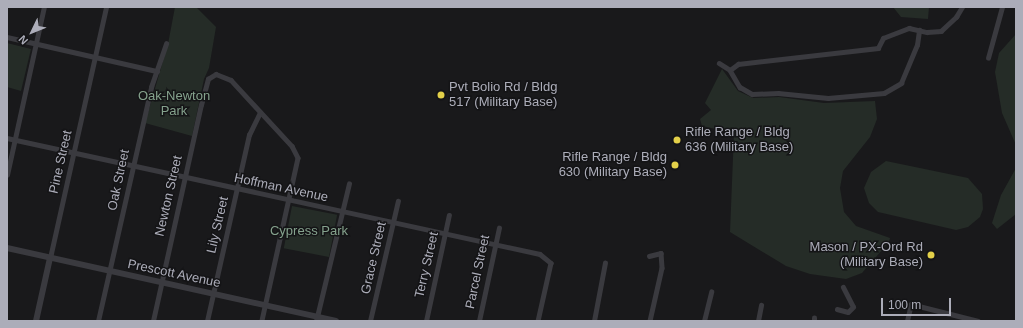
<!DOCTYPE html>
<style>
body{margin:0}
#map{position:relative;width:1023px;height:328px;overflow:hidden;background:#19191b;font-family:Helvetica,sans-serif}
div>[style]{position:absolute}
.green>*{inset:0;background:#252c27;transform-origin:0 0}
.minor>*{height:4.5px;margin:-2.25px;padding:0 2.25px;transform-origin:2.25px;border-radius:2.25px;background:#3a3a3f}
.tertiary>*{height:6px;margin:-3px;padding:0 3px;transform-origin:3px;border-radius:3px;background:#3a3a3f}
.dots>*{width:11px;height:11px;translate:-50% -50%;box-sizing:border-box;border:2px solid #141416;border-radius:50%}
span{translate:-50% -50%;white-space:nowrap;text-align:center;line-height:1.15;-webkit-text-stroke:3px #141416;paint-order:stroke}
.poi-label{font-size:13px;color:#acadb9}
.left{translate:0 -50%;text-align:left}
.right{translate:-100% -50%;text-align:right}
.park-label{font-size:13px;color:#85a28d}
.street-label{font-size:13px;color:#acadb9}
.frame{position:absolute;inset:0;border:8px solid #acadb9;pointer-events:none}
.north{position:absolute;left:12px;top:12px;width:40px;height:40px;-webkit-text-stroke:3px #141416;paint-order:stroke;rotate:227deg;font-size:11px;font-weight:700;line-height:16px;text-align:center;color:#acadb9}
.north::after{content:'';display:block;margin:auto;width:14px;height:18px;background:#acadb9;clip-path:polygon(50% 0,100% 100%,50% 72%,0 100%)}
.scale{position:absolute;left:881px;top:298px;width:70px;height:18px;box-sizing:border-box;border:2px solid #acadb9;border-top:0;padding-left:5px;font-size:12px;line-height:14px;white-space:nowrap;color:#acadb9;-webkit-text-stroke:3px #141416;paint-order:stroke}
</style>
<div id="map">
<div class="green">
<i style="clip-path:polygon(175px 7px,196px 7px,216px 27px,209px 68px,204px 79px,192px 136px,145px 123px,168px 44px)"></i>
<i style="clip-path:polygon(893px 7px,929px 7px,928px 19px,901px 17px)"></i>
<i style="clip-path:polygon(1016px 34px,1016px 145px,1002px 113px,995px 72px,999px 53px)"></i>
<i style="clip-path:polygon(7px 43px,31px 49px,21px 91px,7px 87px)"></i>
<i style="clip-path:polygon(722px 69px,738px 91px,753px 98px,779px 97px,824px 103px,875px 101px,877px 119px,870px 137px,843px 171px,840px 188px,844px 212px,856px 226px,890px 238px,889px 242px,862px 273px,846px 279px,810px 274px,786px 266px,730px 232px,734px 133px,702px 126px,700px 119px,711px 110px,705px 103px)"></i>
<i style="clip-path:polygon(886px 161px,968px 178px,982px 194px,983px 209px,980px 217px,968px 227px,956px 230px,878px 212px,869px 203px,864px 188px,871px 172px)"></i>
<i style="clip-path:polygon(1016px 168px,1016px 214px,997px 229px,992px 223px,1001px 195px)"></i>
<i style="left:292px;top:206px;width:46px;height:43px;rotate:11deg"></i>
</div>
<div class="minor">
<i style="left:7px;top:37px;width:154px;rotate:12.8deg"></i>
<i style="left:988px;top:58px;width:53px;rotate:-74.6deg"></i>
<i style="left:719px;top:63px;width:13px;rotate:32deg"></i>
<i style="left:730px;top:70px;width:20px;rotate:60deg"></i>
<i style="left:740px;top:87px;width:14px;rotate:30deg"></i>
<i style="left:752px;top:94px;width:26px;rotate:-2deg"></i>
<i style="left:778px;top:93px;width:50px;rotate:5.7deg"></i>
<i style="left:828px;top:98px;width:56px;rotate:-5.1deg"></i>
<i style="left:884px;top:93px;width:20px;rotate:-30deg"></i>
<i style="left:901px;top:83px;width:41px;rotate:-67.2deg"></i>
<i style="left:917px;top:45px;width:15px;rotate:-82deg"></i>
<i style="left:730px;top:70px;width:10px;rotate:-37deg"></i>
<i style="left:738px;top:64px;width:141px;rotate:-6.5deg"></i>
<i style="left:878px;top:48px;width:11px;rotate:-63deg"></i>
<i style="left:883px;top:38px;width:28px;rotate:-21deg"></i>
<i style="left:909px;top:28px;width:18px;rotate:13deg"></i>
<i style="left:927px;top:32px;width:14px;rotate:-4deg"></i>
<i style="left:941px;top:31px;width:21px;rotate:-43deg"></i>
<i style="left:956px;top:17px;width:12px;rotate:-59deg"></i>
<i style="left:7px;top:138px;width:545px;rotate:12.28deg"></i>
<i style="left:540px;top:254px;width:14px;rotate:39deg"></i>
<i style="left:551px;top:263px;width:59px;rotate:102.6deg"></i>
<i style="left:7px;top:175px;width:172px;rotate:-77.6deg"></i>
<i style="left:649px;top:256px;width:12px;rotate:-14deg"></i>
<i style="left:661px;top:253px;width:15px;rotate:86deg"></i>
<i style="left:662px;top:268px;width:54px;rotate:102.8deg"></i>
<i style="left:50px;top:258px;width:257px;rotate:-77.4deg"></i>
<i style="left:837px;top:309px;width:11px;rotate:15deg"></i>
<i style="left:848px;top:312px;width:7px;rotate:-45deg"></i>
<i style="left:853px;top:307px;width:22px;rotate:-117deg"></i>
<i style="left:98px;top:321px;width:240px;rotate:-77.2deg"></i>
<i style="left:151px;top:87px;width:46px;rotate:-70.8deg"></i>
<i style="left:153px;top:321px;width:221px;rotate:-77.5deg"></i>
<i style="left:201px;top:105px;width:27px;rotate:-75deg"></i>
<i style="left:208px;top:79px;width:9px;rotate:-32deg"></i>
<i style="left:216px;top:74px;width:16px;rotate:22deg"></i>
<i style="left:231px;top:80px;width:90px;rotate:47.3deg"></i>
<i style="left:292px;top:146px;width:13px;rotate:63deg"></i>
<i style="left:298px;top:158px;width:167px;rotate:102.5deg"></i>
<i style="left:207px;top:321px;width:191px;rotate:-77.3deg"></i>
<i style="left:249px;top:135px;width:25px;rotate:-64deg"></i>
<i style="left:316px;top:321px;width:141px;rotate:-76.5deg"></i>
<i style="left:370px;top:321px;width:123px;rotate:-76.9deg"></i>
<i style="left:426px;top:321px;width:108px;rotate:-77.8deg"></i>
<i style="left:479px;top:321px;width:95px;rotate:-77.9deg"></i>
<i style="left:594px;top:321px;width:59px;rotate:-79.3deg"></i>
<i style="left:704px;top:321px;width:30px;rotate:-76deg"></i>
<i style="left:758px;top:321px;width:16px;rotate:-79deg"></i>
<i style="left:814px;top:321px;width:3px;rotate:-90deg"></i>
<i style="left:907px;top:321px;width:17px;rotate:-77deg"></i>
<i style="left:911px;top:304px;width:69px;rotate:14.2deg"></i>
</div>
<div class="tertiary">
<i style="left:7px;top:248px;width:337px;rotate:12.5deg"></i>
<i style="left:36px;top:321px;width:65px;rotate:-77.5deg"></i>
</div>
<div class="dots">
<i style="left:441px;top:95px;background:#e3d049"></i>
<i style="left:677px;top:140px;background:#e3d049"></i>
<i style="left:675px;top:165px;background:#e3d049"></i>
<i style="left:931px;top:255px;background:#e3d049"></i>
</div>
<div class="poi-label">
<span class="left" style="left:449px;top:95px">Pvt Bolio Rd / Bldg<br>517 (Military Base)</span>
<span class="left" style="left:685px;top:140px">Rifle Range / Bldg<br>636 (Military Base)</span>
<span class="right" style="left:667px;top:165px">Rifle Range / Bldg<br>630 (Military Base)</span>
<span class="right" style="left:923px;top:255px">Mason / PX-Ord Rd<br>(Military Base)</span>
</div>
<div class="park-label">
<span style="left:174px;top:104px">Oak-Newton<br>Park</span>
<span style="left:309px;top:231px">Cypress Park</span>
</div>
<div class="street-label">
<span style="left:61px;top:162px;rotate:-77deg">Pine Street</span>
<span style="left:119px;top:180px;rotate:-78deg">Oak Street</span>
<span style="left:281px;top:188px;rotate:12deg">Hoffman Avenue</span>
<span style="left:169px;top:196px;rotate:-77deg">Newton Street</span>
<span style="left:218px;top:225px;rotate:-77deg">Lily Street</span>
<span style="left:374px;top:258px;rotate:-77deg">Grace Street</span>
<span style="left:427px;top:265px;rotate:-77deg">Terry Street</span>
<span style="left:478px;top:272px;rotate:-78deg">Parcel Street</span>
<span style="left:174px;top:274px;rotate:12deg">Prescott Avenue</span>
</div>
<div class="frame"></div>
<div class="north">N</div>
<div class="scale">100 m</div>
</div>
